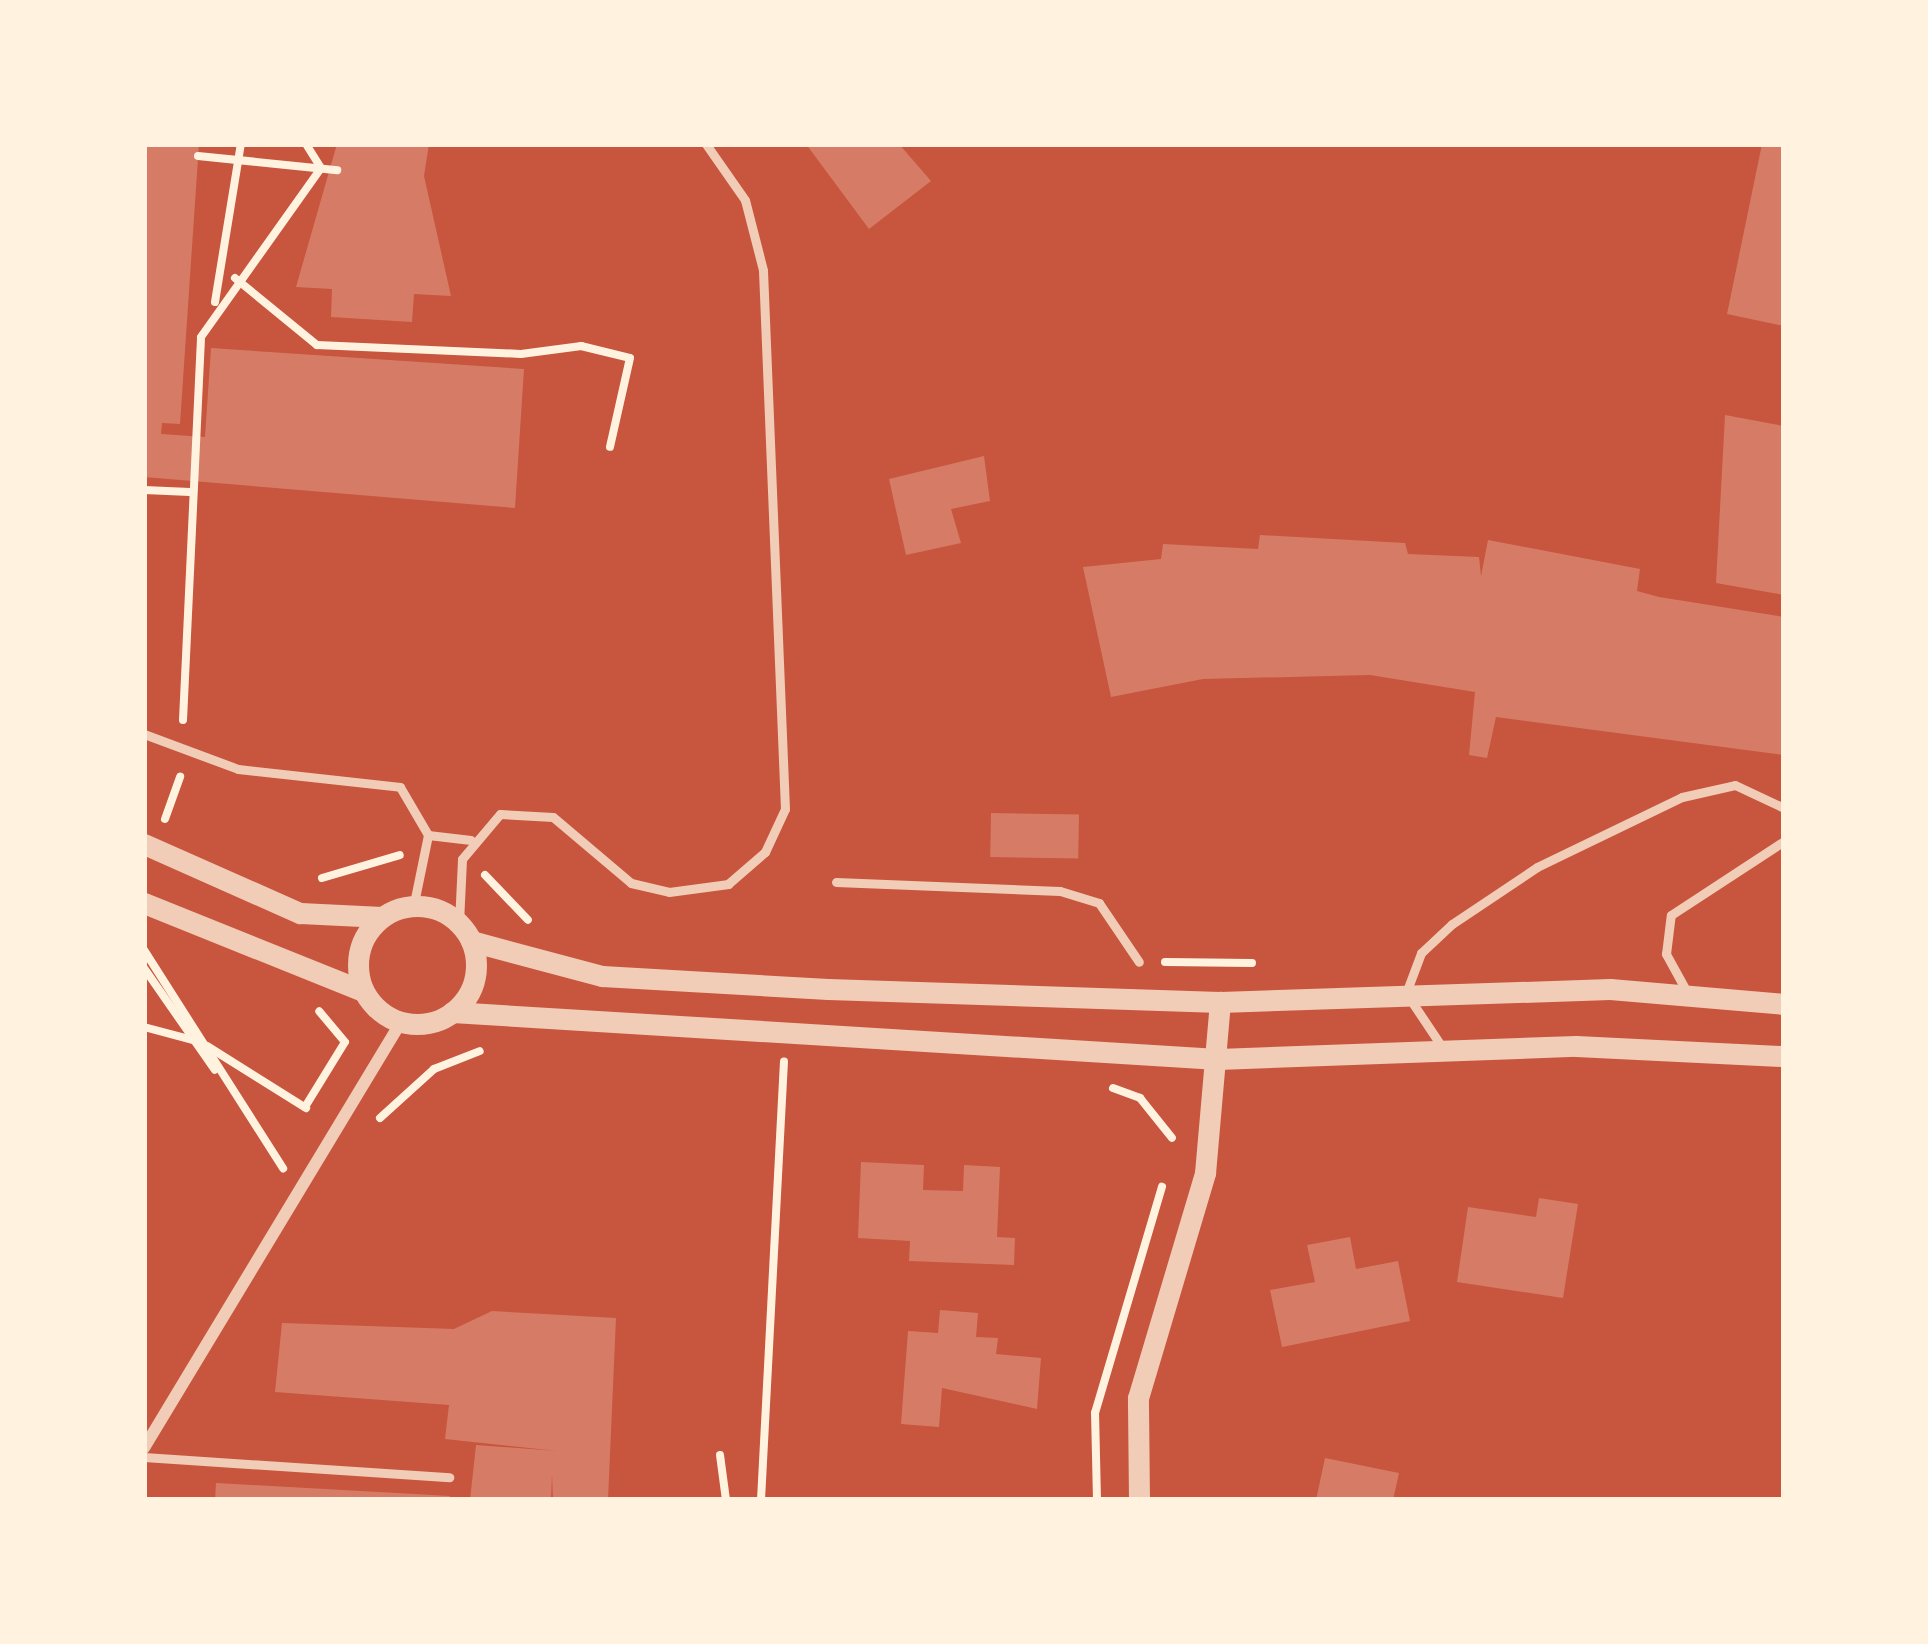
<!DOCTYPE html>
<style>
body{margin:0}
#map{position:relative;width:1928px;height:1644px;overflow:hidden;background:#c8553d;font-family:Overpass,sans-serif}
div>[style]{position:absolute}
.building>*{inset:0;background:#d67c66;transform-origin:0 0}
.path>*{height:8px;margin:-4px;padding:0 4px;transform-origin:4px;border-radius:4px;background:#fff3e0}
.service>*{height:9px;margin:-4.5px;padding:0 4.5px;transform-origin:4.5px;border-radius:4.5px;background:#f1ccb7}
.minor>*{height:12px;margin:-6px;padding:0 6px;transform-origin:6px;border-radius:6px;background:#f1ccb7}
.tertiary>*{height:21px;margin:-10.5px;padding:0 10.5px;transform-origin:10.5px;border-radius:10.5px;background:#f1ccb7}
.tertiary>.ring{margin:-10.5px;padding:0;box-sizing:content-box;background:none;border:21px solid #f1ccb7;border-radius:50%}
span{translate:-50% -50%;white-space:nowrap;text-align:center;line-height:1.15;-webkit-text-stroke:9px #fff3e0;paint-order:stroke}
.frame{position:absolute;inset:0;border:147px solid #fff3e0;pointer-events:none}
</style>
<div id="map">
<div class="building">
<i style="clip-path:polygon(144px 144px,199px 144px,180px 424px,162px 423px,161px 434px,205px 437px,211px 348px,524px 369px,515px 508px,144px 477px)"></i>
<i style="clip-path:polygon(337px 144px,429px 144px,424px 176px,451px 296px,414px 294px,412px 322px,331px 317px,332px 289px,296px 287px)"></i>
<i style="clip-path:polygon(806px 144px,899px 144px,931px 181px,869px 229px)"></i>
<i style="clip-path:polygon(1762px 144px,1784px 144px,1784px 326px,1727px 314px)"></i>
<i style="clip-path:polygon(1725px 415px,1784px 426px,1784px 595px,1716px 583px)"></i>
<i style="clip-path:polygon(984px 456px,990px 501px,951px 509px,961px 543px,906px 555px,889px 479px)"></i>
<i style="clip-path:polygon(1260px 535px,1405px 543px,1408px 554px,1479px 557px,1481px 576px,1488px 540px,1640px 569px,1637px 591px,1659px 597px,1784px 617px,1784px 755px,1496px 717px,1487px 758px,1469px 755px,1475px 692px,1370px 675px,1203px 679px,1111px 697px,1083px 567px,1161px 559px,1163px 544px,1258px 549px)"></i>
<i style="left:991px;top:813px;width:88px;height:44px;rotate:1deg"></i>
<i style="clip-path:polygon(861px 1162px,924px 1165px,923px 1190px,963px 1191px,964px 1165px,1000px 1167px,997px 1237px,1015px 1238px,1014px 1265px,909px 1261px,910px 1241px,858px 1238px)"></i>
<i style="clip-path:polygon(1539px 1198px,1578px 1204px,1563px 1298px,1457px 1282px,1468px 1207px,1536px 1217px)"></i>
<i style="clip-path:polygon(1350px 1237px,1356px 1269px,1398px 1261px,1410px 1321px,1282px 1347px,1270px 1290px,1315px 1282px,1307px 1245px)"></i>
<i style="clip-path:polygon(940px 1310px,978px 1313px,976px 1337px,998px 1338px,996px 1354px,1041px 1358px,1037px 1409px,942px 1388px,939px 1427px,901px 1424px,908px 1331px,938px 1333px)"></i>
<i style="clip-path:polygon(492px 1311px,616px 1318px,608px 1500px,553px 1500px,552px 1474px,551px 1500px,470px 1500px,476px 1445px,557px 1451px,445px 1439px,449px 1405px,275px 1392px,282px 1323px,454px 1329px)"></i>
<i style="clip-path:polygon(1325px 1458px,1399px 1473px,1393px 1500px,1316px 1500px)"></i>
<i style="clip-path:polygon(216px 1483px,450px 1496px,450px 1500px,215px 1500px)"></i>
</div>
<div class="path">
<i style="left:198px;top:156px;width:140px;rotate:5.8deg"></i>
<i style="left:235px;top:278px;width:106px;rotate:39.3deg"></i>
<i style="left:317px;top:345px;width:204px;rotate:2.5deg"></i>
<i style="left:521px;top:354px;width:61px;rotate:-7.6deg"></i>
<i style="left:581px;top:346px;width:50px;rotate:13.8deg"></i>
<i style="left:630px;top:358px;width:91px;rotate:102.7deg"></i>
<i style="left:215px;top:302px;width:160px;rotate:-80.7deg"></i>
<i style="left:144px;top:490px;width:46px;rotate:2.5deg"></i>
<i style="left:183px;top:720px;width:383px;rotate:-87.3deg"></i>
<i style="left:201px;top:337px;width:207px;rotate:-54.6deg"></i>
<i style="left:321px;top:168px;width:28px;rotate:-122deg"></i>
<i style="left:165px;top:819px;width:45px;rotate:-70.3deg"></i>
<i style="left:485px;top:875px;width:62px;rotate:46.3deg"></i>
<i style="left:322px;top:878px;width:81px;rotate:-16.4deg"></i>
<i style="left:144px;top:950px;width:259px;rotate:57.5deg"></i>
<i style="left:1165px;top:962px;width:87px;rotate:0.7deg"></i>
<i style="left:144px;top:968px;width:124px;rotate:55.2deg"></i>
<i style="left:144px;top:1027px;width:51px;rotate:14.9deg"></i>
<i style="left:207px;top:1046px;width:117px;rotate:32.1deg"></i>
<i style="left:1113px;top:1088px;width:29px;rotate:20deg"></i>
<i style="left:1140px;top:1098px;width:51px;rotate:51.3deg"></i>
<i style="left:305px;top:1107px;width:76px;rotate:-58.4deg"></i>
<i style="left:345px;top:1042px;width:40px;rotate:-130deg"></i>
<i style="left:380px;top:1118px;width:73px;rotate:-42.2deg"></i>
<i style="left:434px;top:1069px;width:49px;rotate:-21.4deg"></i>
<i style="left:720px;top:1455px;width:45px;rotate:82.4deg"></i>
<i style="left:761px;top:1500px;width:439px;rotate:-87deg"></i>
<i style="left:1097px;top:1500px;width:87px;rotate:-91.3deg"></i>
<i style="left:1095px;top:1413px;width:236px;rotate:-73.5deg"></i>
</div>
<div class="service">
<i style="left:144px;top:734px;width:100px;rotate:20.4deg"></i>
<i style="left:238px;top:769px;width:163px;rotate:6.3deg"></i>
<i style="left:400px;top:787px;width:56px;rotate:59.7deg"></i>
<i style="left:428px;top:835px;width:75px;rotate:101.6deg"></i>
<i style="left:428px;top:835px;width:43px;rotate:6.6deg"></i>
<i style="left:836px;top:882px;width:224px;rotate:2.3deg"></i>
<i style="left:1060px;top:891px;width:41px;rotate:17.1deg"></i>
<i style="left:1099px;top:903px;width:71px;rotate:55.9deg"></i>
<i style="left:459px;top:923px;width:64px;rotate:-87.3deg"></i>
<i style="left:462px;top:859px;width:59px;rotate:-49.8deg"></i>
<i style="left:500px;top:814px;width:53px;rotate:3.2deg"></i>
<i style="left:553px;top:817px;width:102px;rotate:40.2deg"></i>
<i style="left:631px;top:883px;width:39px;rotate:13deg"></i>
<i style="left:669px;top:892px;width:60px;rotate:-7.7deg"></i>
<i style="left:728px;top:884px;width:49px;rotate:-40.9deg"></i>
<i style="left:765px;top:852px;width:47px;rotate:-65.1deg"></i>
<i style="left:785px;top:809px;width:539px;rotate:-92.34deg"></i>
<i style="left:763px;top:270px;width:72px;rotate:-104.4deg"></i>
<i style="left:745px;top:200px;width:68px;rotate:-124.9deg"></i>
<i style="left:1688px;top:994px;width:46px;rotate:-118.8deg"></i>
<i style="left:1666px;top:954px;width:39px;rotate:-83deg"></i>
<i style="left:1671px;top:915px;width:135px;rotate:-33.2deg"></i>
<i style="left:1442px;top:1047px;width:65px;rotate:-123.7deg"></i>
<i style="left:1406px;top:993px;width:43px;rotate:-69.4deg"></i>
<i style="left:1421px;top:953px;width:42px;rotate:-43.1deg"></i>
<i style="left:1452px;top:924px;width:102px;rotate:-33.8deg"></i>
<i style="left:1537px;top:867px;width:161px;rotate:-25.8deg"></i>
<i style="left:1682px;top:797px;width:54px;rotate:-12.8deg"></i>
<i style="left:1735px;top:785px;width:54px;rotate:25.1deg"></i>
<i style="left:144px;top:1457px;width:306px;rotate:3.8deg"></i>
</div>
<div class="minor">
<i style="left:144px;top:1448px;width:498px;rotate:-58.9deg"></i>
</div>
<div class="tertiary">
<i style="left:144px;top:844px;width:171px;rotate:23.9deg"></i>
<i style="left:300px;top:913px;width:82px;rotate:2.8deg"></i>
<i style="left:144px;top:903px;width:236px;rotate:21.9deg"></i>
<i class="ring" style="left:358px;top:906px;width:97px;height:97px"></i>
<i style="left:471px;top:941px;width:136px;rotate:15deg"></i>
<i style="left:602px;top:976px;width:226px;rotate:3.3deg"></i>
<i style="left:828px;top:989px;width:392px;rotate:1.9deg"></i>
<i style="left:1220px;top:1002px;width:390px;rotate:-1.9deg"></i>
<i style="left:1610px;top:989px;width:175px;rotate:4.9deg"></i>
<i style="left:452px;top:1012px;width:767px;rotate:3.51deg"></i>
<i style="left:1218px;top:1059px;width:358px;rotate:-2.1deg"></i>
<i style="left:1576px;top:1046px;width:208px;rotate:2.8deg"></i>
<i style="left:1139px;top:1500px;width:102px;rotate:-90.6deg"></i>
<i style="left:1138px;top:1398px;width:235px;rotate:-73.4deg"></i>
<i style="left:1205px;top:1173px;width:172px;rotate:-85deg"></i>
</div>
<div class="frame"></div>
</div>
